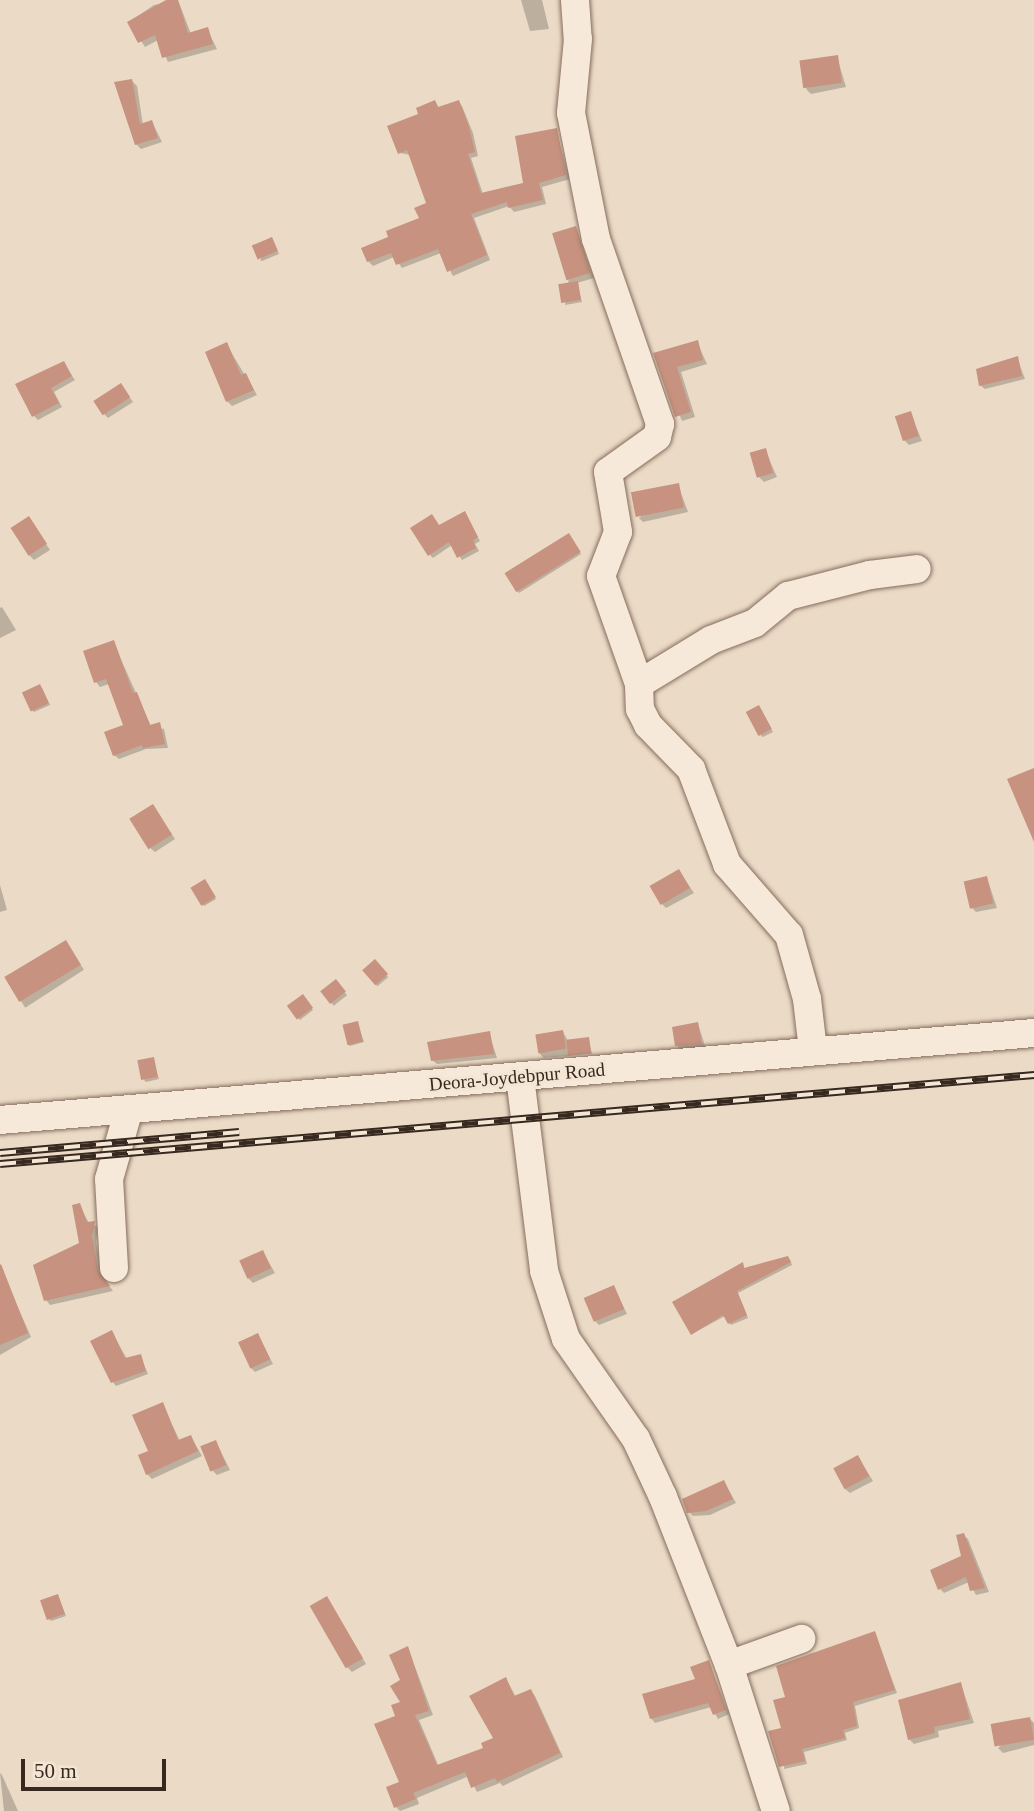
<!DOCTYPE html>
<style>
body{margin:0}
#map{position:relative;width:1034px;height:1811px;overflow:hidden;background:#ebdbc6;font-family:Georgia,serif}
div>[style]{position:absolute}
.shadow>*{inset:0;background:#0003;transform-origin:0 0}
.building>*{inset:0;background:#c7927f;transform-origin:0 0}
.roads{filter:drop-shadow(0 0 2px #866d5d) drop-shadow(0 0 2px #866d5d)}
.minor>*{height:28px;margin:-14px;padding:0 14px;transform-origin:14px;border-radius:14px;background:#f7e9d9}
.rail>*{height:8px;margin-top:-4px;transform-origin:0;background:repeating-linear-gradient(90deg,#f3e6d5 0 16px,#372820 0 32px);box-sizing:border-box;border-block:2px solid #372820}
span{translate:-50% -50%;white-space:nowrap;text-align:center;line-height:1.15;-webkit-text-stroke:6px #f3e6d5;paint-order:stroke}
.street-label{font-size:19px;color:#372820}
.scale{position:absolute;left:21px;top:1759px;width:145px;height:32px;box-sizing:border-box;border:4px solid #372820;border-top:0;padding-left:9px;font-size:21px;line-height:24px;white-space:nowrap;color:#372820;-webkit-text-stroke:5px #f3e6d5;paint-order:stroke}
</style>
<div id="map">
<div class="shadow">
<i style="clip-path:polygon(178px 0,191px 34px,207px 29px,217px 49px,168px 62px,158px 40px,145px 47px,129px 22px,154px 5px)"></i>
<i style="clip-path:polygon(521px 0,542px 0,549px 29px,530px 31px)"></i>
<i style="clip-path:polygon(837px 57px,846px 87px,811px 94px,806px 89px)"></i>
<i style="clip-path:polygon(132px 81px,137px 86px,143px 125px,152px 122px,162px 142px,141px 149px,136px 144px)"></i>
<i style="clip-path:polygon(435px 102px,440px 109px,458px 102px,462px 106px,473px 133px,478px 156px,471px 158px,483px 194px,525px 184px,556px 130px,570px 179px,542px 187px,546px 204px,514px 212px,509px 206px,474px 218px,490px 260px,453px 276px,441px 253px,402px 268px,394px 257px,373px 266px,368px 261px,390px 238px,421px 219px,429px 204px,410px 155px,400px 153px,420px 115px)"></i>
<i style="clip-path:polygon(576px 228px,594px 278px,577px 283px,582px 302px,565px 305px)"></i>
<i style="clip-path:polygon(273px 241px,279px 254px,262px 261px,260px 260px)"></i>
<i style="clip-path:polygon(697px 342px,707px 364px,681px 372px,695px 417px,682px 421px,655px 354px)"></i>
<i style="clip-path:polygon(226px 344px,257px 395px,232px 406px,227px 401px)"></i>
<i style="clip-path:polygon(1017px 358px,1025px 379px,985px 389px,981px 386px,978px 370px)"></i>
<i style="clip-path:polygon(63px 363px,75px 380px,54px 392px,62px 407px,38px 420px,34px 416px)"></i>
<i style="clip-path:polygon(121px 385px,133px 402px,108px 418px,103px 413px)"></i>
<i style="clip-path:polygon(910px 413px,922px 441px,909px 445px,904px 440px)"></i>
<i style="clip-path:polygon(765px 450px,777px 477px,764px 482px,759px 477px)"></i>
<i style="clip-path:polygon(678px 485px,688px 512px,643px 522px,639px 518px)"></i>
<i style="clip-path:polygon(465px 514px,480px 541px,475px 544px,479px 551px,462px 560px,452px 545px,433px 558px,430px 555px,440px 526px)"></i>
<i style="clip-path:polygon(29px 518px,50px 550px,34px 560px,29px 555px)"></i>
<i style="clip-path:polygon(570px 537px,581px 554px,519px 593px,517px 591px)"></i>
<i style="clip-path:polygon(2px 607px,16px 630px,0 638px,0 608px)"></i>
<i style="clip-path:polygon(113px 642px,151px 726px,164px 729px,168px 748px,146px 749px,119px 759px,114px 755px,125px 726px,109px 684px,100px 687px,96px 682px)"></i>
<i style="clip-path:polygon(42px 688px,50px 705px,34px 712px,32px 710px)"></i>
<i style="clip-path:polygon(761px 709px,773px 732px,763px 737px,761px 736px)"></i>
<i style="clip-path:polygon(153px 807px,175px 839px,155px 852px,150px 848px)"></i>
<i style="clip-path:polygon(679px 871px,694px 893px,666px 908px,661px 903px)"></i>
<i style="clip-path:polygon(987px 878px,997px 908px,976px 912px,971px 907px)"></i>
<i style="clip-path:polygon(207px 883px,216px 899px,204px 906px,202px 904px)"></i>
<i style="clip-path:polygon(0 885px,7px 910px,0 912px)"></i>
<i style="left:66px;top:942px;width:33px;height:70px;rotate:57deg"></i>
<i style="left:375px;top:961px;width:21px;height:14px;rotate:51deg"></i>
<i style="left:336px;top:981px;width:18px;height:17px;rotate:52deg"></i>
<i style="clip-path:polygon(304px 998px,313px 1010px,300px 1020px,298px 1018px)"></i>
<i style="clip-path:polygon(357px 1023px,364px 1042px,350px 1046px,348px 1044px)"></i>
<i style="clip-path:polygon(698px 1024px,706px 1049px,682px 1051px,677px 1046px)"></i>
<i style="clip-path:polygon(563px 1032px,568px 1041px,589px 1039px,592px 1054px,544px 1058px,539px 1053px)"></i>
<i style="clip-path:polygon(489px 1033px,497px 1058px,437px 1064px,432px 1060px)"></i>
<i style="clip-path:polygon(153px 1059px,159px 1079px,146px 1082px,144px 1080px)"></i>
<i style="clip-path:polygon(79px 1205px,89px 1223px,98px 1227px,96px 1242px,102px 1276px,113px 1291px,50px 1305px,46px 1300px,81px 1244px)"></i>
<i style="clip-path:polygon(263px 1252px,275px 1273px,253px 1283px,248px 1278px)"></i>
<i style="clip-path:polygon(790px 1260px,792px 1265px,738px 1293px,748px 1318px,731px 1325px,725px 1316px,692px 1334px,743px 1264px,745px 1270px)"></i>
<i style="clip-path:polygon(6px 1280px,31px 1337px,0 1355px,0 1283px)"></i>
<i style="clip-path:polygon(614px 1287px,627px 1314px,599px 1325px,594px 1320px)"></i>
<i style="clip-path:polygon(112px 1333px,127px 1359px,140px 1356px,148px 1374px,116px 1386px,113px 1382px)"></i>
<i style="clip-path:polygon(258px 1335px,273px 1364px,255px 1372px,250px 1367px)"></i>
<i style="clip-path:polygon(162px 1404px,180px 1441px,191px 1437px,202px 1456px,152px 1479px,147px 1474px,150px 1452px)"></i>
<i style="clip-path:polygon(216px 1442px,230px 1470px,217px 1475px,212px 1470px)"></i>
<i style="clip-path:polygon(858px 1457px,873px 1481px,850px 1493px,845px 1489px)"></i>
<i style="clip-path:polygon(724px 1482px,736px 1503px,710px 1515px,693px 1516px,689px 1512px)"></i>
<i style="clip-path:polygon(963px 1535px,968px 1539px,989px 1592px,976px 1595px,969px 1582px,944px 1593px,940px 1589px,963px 1557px)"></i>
<i style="clip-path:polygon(58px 1596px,66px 1616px,51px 1621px,49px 1619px)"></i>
<i style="clip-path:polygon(327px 1598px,366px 1664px,352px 1672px,347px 1667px)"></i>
<i style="clip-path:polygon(875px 1633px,897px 1693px,855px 1706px,859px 1728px,845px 1733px,847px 1740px,804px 1752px,807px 1764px,784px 1769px,787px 1699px)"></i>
<i style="clip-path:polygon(408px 1648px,433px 1715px,419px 1720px,439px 1767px,485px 1749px,496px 1739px,506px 1679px,516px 1697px,531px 1691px,535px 1696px,563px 1757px,503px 1786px,500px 1783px,477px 1792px,469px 1776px,417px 1798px,419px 1804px,400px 1811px,396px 1807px,401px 1783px,397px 1717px,403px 1703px)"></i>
<i style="clip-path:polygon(709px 1662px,729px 1714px,718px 1719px,711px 1707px,655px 1723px,651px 1718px,698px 1680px)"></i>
<i style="clip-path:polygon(961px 1684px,974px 1723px,938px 1731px,939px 1737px,914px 1744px,909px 1739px)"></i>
<i style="clip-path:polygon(1029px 1718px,1034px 1723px,1034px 1745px,1003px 1753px,998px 1748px)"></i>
<i style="clip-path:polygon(0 1773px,2px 1775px,18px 1811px,4px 1811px)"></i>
</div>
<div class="building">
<i style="clip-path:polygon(166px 0,178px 0,188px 33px,208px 27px,213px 44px,162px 58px,155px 35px,138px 43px,127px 22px)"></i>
<i style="left:838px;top:55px;width:28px;height:39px;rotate:82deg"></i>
<i style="clip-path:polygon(132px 79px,140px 124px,152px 120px,158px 138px,135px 145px,114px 82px)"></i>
<i style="clip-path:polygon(435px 100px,438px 107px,459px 100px,469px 127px,475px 152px,468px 154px,481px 193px,523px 183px,515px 136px,557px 128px,566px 175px,539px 183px,543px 200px,508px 208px,507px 202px,471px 214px,487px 255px,447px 272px,438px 249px,396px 265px,391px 253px,367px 262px,361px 248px,388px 237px,386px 231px,419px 218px,414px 208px,426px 203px,407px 150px,398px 154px,387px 126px,418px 114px,416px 108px)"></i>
<i style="left:576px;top:226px;width:49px;height:25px;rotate:73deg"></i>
<i style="left:272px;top:237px;width:15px;height:22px;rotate:67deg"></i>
<i style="left:578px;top:281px;width:19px;height:20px;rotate:81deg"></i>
<i style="clip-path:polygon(698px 340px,703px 360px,677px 367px,691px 412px,675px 417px,653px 353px)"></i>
<i style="clip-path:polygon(227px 342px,241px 375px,246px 373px,254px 390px,226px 402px,205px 352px)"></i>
<i style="clip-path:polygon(1018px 356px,1022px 376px,979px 386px,976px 369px)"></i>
<i style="clip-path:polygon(64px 361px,72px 376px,51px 388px,59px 403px,32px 417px,15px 384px)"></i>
<i style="left:121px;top:383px;width:17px;height:33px;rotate:57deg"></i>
<i style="left:911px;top:411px;width:26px;height:17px;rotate:72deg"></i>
<i style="left:766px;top:448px;width:26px;height:17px;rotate:74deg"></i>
<i style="left:679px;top:483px;width:25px;height:49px;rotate:79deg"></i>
<i style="clip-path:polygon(465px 511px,478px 537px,473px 540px,476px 548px,457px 558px,449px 542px,428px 556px,410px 528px,432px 514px,439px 525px)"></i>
<i style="left:29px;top:516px;width:33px;height:22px;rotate:57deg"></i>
<i style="left:569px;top:533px;width:22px;height:76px;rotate:58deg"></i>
<i style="clip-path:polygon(114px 640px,133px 693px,137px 692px,150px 725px,160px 722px,165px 744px,143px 748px,142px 745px,113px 756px,104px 732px,123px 725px,106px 679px,94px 683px,83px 651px)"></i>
<i style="left:40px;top:684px;width:21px;height:20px;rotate:65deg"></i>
<i style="left:759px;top:705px;width:27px;height:15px;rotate:62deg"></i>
<i style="clip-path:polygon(1034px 768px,1034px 842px,1007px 779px)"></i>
<i style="left:153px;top:804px;width:36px;height:28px;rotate:58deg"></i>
<i style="left:679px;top:869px;width:22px;height:34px;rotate:60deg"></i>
<i style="left:987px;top:876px;width:28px;height:24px;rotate:77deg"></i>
<i style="left:205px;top:879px;width:21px;height:17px;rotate:59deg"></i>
<i style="left:66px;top:940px;width:29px;height:72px;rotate:59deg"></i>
<i style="left:375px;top:959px;width:20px;height:17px;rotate:49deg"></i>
<i style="left:336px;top:979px;width:16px;height:20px;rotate:52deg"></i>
<i style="left:303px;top:994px;width:17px;height:20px;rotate:54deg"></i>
<i style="left:358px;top:1021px;width:21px;height:16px;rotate:76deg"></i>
<i style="clip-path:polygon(698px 1022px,702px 1044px,675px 1046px,672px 1027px)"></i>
<i style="left:563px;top:1030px;width:19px;height:28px;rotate:81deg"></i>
<i style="clip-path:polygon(490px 1031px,494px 1054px,431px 1061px,427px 1042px)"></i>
<i style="left:589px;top:1037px;width:16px;height:23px;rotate:83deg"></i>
<i style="left:154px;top:1057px;width:20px;height:17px;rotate:79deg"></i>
<i style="clip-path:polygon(80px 1203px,87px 1222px,95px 1221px,92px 1236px,98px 1270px,110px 1286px,44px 1301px,33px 1265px,79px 1243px,72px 1205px)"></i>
<i style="left:263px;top:1250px;width:20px;height:26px;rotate:66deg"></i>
<i style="clip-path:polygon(788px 1256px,791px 1262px,737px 1291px,747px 1315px,728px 1324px,723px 1315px,691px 1335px,672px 1302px,743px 1262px,744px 1268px)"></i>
<i style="clip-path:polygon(1px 1264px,28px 1333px,0 1345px,0 1265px)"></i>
<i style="left:614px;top:1285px;width:26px;height:33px;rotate:67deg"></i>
<i style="clip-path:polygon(112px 1330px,125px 1358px,141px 1354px,146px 1371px,111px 1383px,90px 1341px)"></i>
<i style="left:258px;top:1333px;width:29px;height:22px;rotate:65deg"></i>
<i style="clip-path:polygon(163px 1402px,178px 1440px,191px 1435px,198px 1451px,146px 1475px,138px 1455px,148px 1451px,132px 1415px)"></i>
<i style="left:216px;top:1440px;width:27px;height:17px;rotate:68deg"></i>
<i style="left:858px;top:1455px;width:24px;height:28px;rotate:62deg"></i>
<i style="clip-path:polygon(724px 1480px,733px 1499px,706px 1511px,687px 1513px,682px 1499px)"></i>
<i style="clip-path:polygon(964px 1533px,985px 1588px,970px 1591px,966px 1577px,938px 1590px,930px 1570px,961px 1556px,956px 1535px)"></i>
<i style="left:58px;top:1594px;width:21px;height:19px;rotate:71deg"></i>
<i style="left:327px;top:1596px;width:72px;height:20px;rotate:60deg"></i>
<i style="clip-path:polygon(875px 1631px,895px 1690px,853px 1702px,857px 1726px,843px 1730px,845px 1738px,802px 1749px,805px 1761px,779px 1767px,768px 1731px,781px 1728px,773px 1700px,785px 1697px,776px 1666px)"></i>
<i style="clip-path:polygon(408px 1646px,429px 1711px,415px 1715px,437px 1765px,483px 1748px,481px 1743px,493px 1738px,469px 1696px,506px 1677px,514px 1696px,531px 1689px,560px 1753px,497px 1782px,495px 1778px,471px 1788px,465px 1772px,413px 1793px,416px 1799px,394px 1808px,386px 1787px,399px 1782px,374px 1724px,395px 1716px,391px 1705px,400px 1702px,390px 1686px,400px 1680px,389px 1655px)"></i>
<i style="clip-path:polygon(709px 1660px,726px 1710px,713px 1715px,708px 1703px,650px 1719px,642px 1694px,695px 1679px,690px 1667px)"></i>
<i style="clip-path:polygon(961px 1682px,970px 1719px,934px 1727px,935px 1733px,908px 1740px,898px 1700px)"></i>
<i style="left:1030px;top:1717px;width:23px;height:40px;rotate:80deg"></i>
</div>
<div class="roads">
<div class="minor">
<i style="left:575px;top:0;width:39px;rotate:86deg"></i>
<i style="left:578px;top:39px;width:74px;rotate:95.4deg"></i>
<i style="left:571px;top:113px;width:128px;rotate:78.8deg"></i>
<i style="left:596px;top:239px;width:196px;rotate:70.9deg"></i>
<i style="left:660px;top:424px;width:13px;rotate:103deg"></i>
<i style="left:657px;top:437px;width:60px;rotate:144.5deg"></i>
<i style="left:608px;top:472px;width:61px;rotate:80.5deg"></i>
<i style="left:618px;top:532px;width:47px;rotate:111.1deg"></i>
<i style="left:601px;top:576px;width:114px;rotate:70.6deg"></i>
<i style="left:639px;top:684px;width:25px;rotate:88deg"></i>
<i style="left:640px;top:709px;width:18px;rotate:63deg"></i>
<i style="left:648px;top:725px;width:62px;rotate:45.7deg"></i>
<i style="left:691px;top:769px;width:102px;rotate:69.2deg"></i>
<i style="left:727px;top:864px;width:94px;rotate:48.9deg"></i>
<i style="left:789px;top:935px;width:66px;rotate:74.3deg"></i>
<i style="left:807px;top:999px;width:51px;rotate:83.3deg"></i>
<i style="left:639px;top:684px;width:84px;rotate:-31.4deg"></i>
<i style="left:711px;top:640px;width:47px;rotate:-21.1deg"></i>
<i style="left:755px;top:623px;width:43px;rotate:-39.3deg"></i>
<i style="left:788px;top:596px;width:85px;rotate:-14.4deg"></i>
<i style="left:870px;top:575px;width:47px;rotate:-7.3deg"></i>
<i style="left:520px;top:1077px;width:195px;rotate:82.9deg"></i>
<i style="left:544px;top:1271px;width:71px;rotate:72.1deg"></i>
<i style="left:566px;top:1339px;width:122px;rotate:55deg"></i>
<i style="left:636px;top:1439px;width:64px;rotate:65deg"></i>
<i style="left:663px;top:1497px;width:180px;rotate:68.6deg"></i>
<i style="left:729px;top:1665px;width:153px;rotate:72.2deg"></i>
<i style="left:0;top:1120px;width:1038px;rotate:-4.81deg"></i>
<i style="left:114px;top:1268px;width:89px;rotate:-93.2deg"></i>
<i style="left:109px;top:1179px;width:73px;rotate:-74.1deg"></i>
<i style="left:729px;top:1665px;width:77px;rotate:-19.9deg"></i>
</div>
</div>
<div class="rail">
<i style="left:0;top:1153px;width:240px;rotate:-5deg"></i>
<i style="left:0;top:1164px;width:1038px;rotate:-4.92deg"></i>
</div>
<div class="street-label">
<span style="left:517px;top:1077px;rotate:-5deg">Deora-Joydebpur Road</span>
</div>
<div class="scale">50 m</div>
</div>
